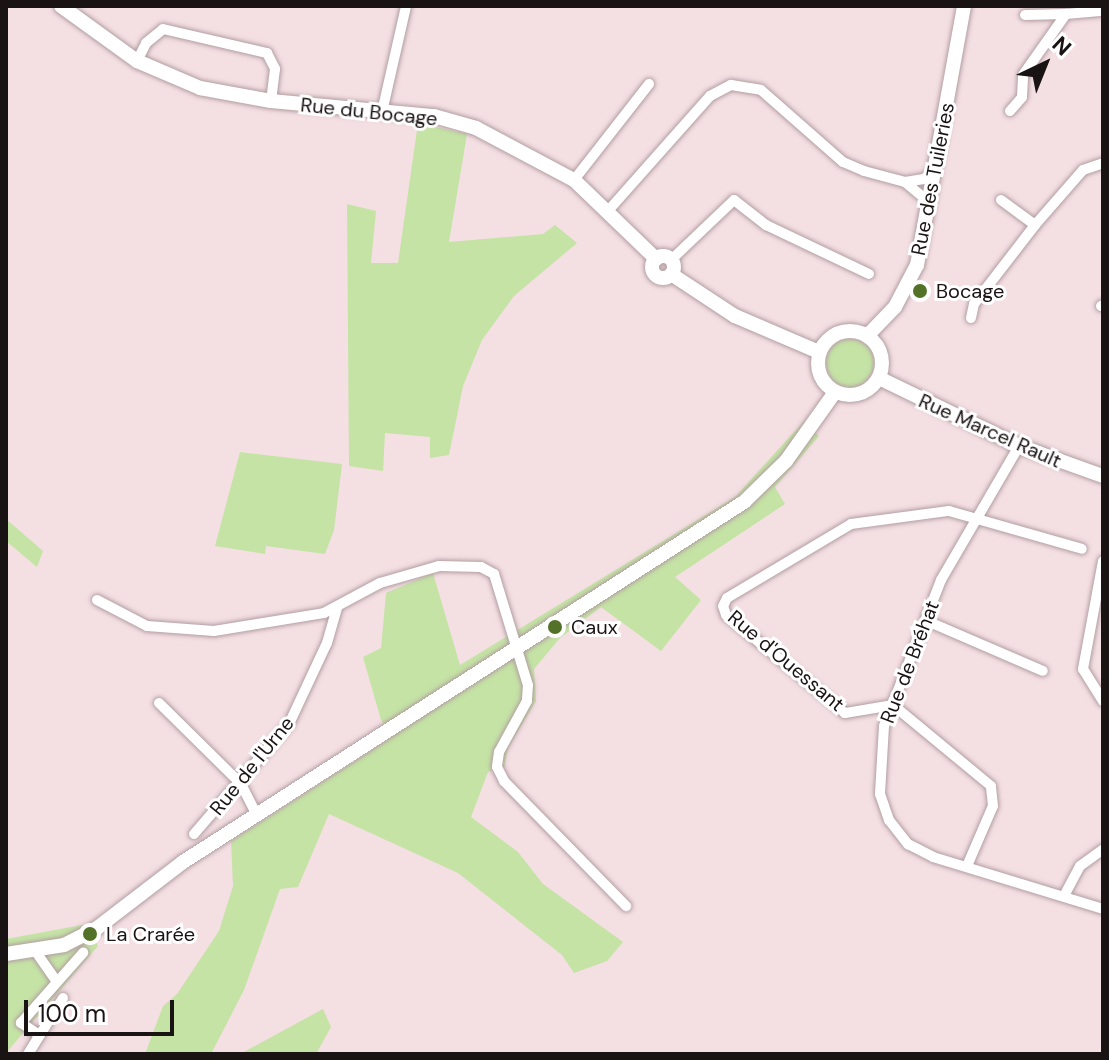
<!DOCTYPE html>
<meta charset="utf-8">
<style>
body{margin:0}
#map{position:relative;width:1109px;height:1060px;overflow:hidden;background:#f4dfe3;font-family:"DM Sans",sans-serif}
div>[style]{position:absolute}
.green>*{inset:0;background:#c5e3a5}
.round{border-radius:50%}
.roads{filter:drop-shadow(0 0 2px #b29ea2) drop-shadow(0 0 2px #b29ea2)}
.street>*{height:10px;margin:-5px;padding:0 5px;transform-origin:5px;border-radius:5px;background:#fff}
.secondary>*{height:14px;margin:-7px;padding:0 7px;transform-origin:7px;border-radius:7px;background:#fff}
.secondary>.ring{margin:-7px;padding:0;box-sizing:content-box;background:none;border:14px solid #fff;border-radius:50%}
.dots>*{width:22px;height:22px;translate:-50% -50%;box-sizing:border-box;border:4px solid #fff;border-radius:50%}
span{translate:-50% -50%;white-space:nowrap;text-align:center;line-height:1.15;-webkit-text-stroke:6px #fff;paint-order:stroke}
.street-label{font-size:20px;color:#1a1314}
.poi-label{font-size:20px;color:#1a1314}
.left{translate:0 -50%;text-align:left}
.frame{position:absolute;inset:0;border:8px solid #1a1314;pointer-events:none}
.north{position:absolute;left:1005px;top:24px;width:80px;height:80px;-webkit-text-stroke:6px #fff;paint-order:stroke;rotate:43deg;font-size:22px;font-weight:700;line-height:32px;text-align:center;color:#1a1314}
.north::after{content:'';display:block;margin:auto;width:28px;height:36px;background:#1a1314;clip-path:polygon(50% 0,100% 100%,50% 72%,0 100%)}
.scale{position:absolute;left:24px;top:1000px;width:150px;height:36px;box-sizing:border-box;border:4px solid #1a1314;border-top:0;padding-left:10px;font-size:24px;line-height:28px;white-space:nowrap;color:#1a1314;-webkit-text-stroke:6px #fff;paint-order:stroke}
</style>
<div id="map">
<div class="green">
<i style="clip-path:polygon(418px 123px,467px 134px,449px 242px,543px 234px,555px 225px,577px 243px,514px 296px,482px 340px,463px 386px,449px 455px,430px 458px,430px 437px,385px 433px,383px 471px,349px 466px,347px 204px,376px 211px,371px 263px,398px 263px)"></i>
<i class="round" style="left:826px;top:339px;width:48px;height:48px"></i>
<i style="clip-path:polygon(804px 421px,819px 436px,775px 487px,785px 504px,675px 577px,701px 600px,661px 651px,601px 607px,560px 638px,534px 669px,536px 701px,508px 748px,504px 768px,488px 772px,471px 817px,518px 852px,543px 884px,623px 942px,607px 961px,574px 973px,562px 955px,458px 873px,329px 814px,298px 887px,280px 889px,244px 990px,211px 1054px,145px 1054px,163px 1006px,177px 994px,219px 931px,233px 886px,231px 841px,392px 737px,381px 720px,363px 657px,381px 648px,386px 593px,433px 573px,460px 665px,735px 497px)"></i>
<i style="clip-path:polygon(240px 452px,342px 464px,334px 530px,325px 554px,266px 546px,265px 554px,215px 546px)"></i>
<i style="clip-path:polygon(6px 519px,43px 551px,37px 567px,6px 541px)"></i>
<i style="clip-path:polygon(87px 924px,98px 946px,6px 1053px,6px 939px)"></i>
<i style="clip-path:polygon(323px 1009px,331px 1027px,316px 1054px,240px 1054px)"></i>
</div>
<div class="roads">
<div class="street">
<i style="left:1025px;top:15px;width:41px;rotate:-1.4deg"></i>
<i style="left:137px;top:61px;width:20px;rotate:-63deg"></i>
<i style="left:146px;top:43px;width:22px;rotate:-39deg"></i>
<i style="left:163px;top:29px;width:107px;rotate:13deg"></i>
<i style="left:267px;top:53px;width:18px;rotate:63deg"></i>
<i style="left:275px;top:69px;width:32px;rotate:97deg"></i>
<i style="left:1010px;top:111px;width:18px;rotate:-49deg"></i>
<i style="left:1022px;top:97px;width:22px;rotate:-87deg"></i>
<i style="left:1023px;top:75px;width:75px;rotate:-54.8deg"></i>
<i style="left:1066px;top:14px;width:37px;rotate:-5deg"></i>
<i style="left:382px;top:112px;width:109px;rotate:-77.2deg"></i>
<i style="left:574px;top:180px;width:122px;rotate:-52deg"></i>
<i style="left:905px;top:182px;width:33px;rotate:40deg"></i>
<i style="left:1001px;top:200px;width:42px;rotate:36.3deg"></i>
<i style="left:607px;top:212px;width:155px;rotate:-48.4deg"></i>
<i style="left:710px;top:96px;width:24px;rotate:-28deg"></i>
<i style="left:731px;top:85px;width:30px;rotate:9deg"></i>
<i style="left:761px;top:90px;width:109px;rotate:41.3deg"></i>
<i style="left:843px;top:162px;width:23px;rotate:23deg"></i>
<i style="left:864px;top:171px;width:42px;rotate:15deg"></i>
<i style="left:905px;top:182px;width:19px;rotate:-9deg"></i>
<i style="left:924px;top:179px;width:14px;rotate:-39deg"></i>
<i style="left:671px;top:260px;width:87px;rotate:-43.6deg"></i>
<i style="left:734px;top:200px;width:41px;rotate:38deg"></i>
<i style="left:766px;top:225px;width:114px;rotate:25.4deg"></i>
<i style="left:1101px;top:306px;width:2px;rotate:-27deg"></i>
<i style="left:971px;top:318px;width:14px;rotate:-78deg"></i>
<i style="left:974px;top:304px;width:100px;rotate:-52.3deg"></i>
<i style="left:1035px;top:225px;width:73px;rotate:-48.9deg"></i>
<i style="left:1083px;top:170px;width:21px;rotate:-19deg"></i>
<i style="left:1019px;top:446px;width:155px;rotate:120.2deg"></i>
<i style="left:941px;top:580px;width:157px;rotate:111.3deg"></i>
<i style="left:884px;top:726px;width:68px;rotate:93.4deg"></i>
<i style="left:880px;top:794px;width:28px;rotate:71deg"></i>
<i style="left:889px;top:820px;width:31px;rotate:52deg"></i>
<i style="left:908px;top:844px;width:28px;rotate:27deg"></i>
<i style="left:933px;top:857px;width:178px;rotate:17deg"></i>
<i style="left:1103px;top:561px;width:110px;rotate:100.5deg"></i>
<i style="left:1083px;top:669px;width:38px;rotate:58deg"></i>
<i style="left:97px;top:600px;width:56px;rotate:27.5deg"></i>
<i style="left:147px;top:626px;width:67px;rotate:4.3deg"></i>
<i style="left:214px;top:631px;width:111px;rotate:-9.3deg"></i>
<i style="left:324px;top:613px;width:64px;rotate:-28.2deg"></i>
<i style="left:380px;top:583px;width:61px;rotate:-16.1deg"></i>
<i style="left:439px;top:566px;width:42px;rotate:1.4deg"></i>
<i style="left:481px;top:567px;width:15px;rotate:28deg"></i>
<i style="left:494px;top:574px;width:116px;rotate:73deg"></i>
<i style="left:528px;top:685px;width:16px;rotate:94deg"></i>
<i style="left:527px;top:701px;width:58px;rotate:118.8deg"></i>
<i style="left:499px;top:752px;width:15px;rotate:98deg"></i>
<i style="left:497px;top:767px;width:16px;rotate:63deg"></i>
<i style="left:504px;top:781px;width:175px;rotate:45.7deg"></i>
<i style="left:927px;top:621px;width:126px;rotate:23.3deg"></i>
<i style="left:159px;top:703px;width:115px;rotate:44.6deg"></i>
<i style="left:241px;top:784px;width:34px;rotate:63deg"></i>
<i style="left:194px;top:834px;width:145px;rotate:-49.2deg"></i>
<i style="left:289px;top:724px;width:89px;rotate:-64.9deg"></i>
<i style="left:327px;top:643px;width:36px;rotate:-74deg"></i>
<i style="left:967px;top:866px;width:65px;rotate:-66.6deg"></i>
<i style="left:993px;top:806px;width:20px;rotate:-96deg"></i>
<i style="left:991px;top:786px;width:127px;rotate:-140.4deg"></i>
<i style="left:893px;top:705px;width:49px;rotate:170.5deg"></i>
<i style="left:845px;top:713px;width:154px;rotate:-140.5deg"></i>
<i style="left:726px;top:615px;width:9px;rotate:-108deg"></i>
<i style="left:723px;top:606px;width:9px;rotate:-63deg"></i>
<i style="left:727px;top:598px;width:144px;rotate:-30.8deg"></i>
<i style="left:851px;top:524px;width:99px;rotate:-7.6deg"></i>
<i style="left:949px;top:511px;width:138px;rotate:15.9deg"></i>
<i style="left:1064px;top:896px;width:34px;rotate:-62deg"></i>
<i style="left:1080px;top:866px;width:29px;rotate:-36deg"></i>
<i style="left:36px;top:952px;width:35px;rotate:55deg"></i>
<i style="left:39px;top:1035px;width:22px;rotate:-146deg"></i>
<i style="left:21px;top:1023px;width:94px;rotate:-48.5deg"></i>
<i style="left:28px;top:1054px;width:66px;rotate:-58deg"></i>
</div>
<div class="secondary">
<i style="left:61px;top:6px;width:94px;rotate:35.9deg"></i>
<i style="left:137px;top:61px;width:69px;rotate:23.2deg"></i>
<i style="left:200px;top:88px;width:72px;rotate:10.4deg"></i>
<i style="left:271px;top:101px;width:164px;rotate:5.3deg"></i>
<i style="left:434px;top:116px;width:44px;rotate:15.9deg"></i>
<i style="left:476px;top:128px;width:111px;rotate:28deg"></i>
<i style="left:574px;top:180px;width:114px;rotate:43.9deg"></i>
<i class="ring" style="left:652px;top:256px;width:8px;height:8px"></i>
<i style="left:671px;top:274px;width:77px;rotate:33.3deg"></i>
<i style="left:735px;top:316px;width:91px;rotate:23.2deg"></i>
<i class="ring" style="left:818px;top:331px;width:50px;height:50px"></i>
<i style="left:867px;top:336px;width:40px;rotate:-46deg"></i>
<i style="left:895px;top:307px;width:47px;rotate:-62.4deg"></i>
<i style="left:917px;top:265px;width:263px;rotate:-79.7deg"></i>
<i style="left:879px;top:378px;width:156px;rotate:25.9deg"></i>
<i style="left:1019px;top:446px;width:89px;rotate:19.7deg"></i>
<i style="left:6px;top:954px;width:59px;rotate:-8.8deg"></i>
<i style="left:64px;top:945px;width:37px;rotate:-27deg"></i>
<i style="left:97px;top:928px;width:108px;rotate:-37.5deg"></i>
<i style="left:183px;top:862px;width:667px;rotate:-32.69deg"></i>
<i style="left:744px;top:502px;width:59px;rotate:-44.3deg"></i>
<i style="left:786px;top:461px;width:85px;rotate:-54.6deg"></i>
</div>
</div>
<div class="dots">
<i style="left:920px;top:291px;background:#537228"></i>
<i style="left:555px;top:627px;background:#537228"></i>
<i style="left:90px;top:934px;background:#537228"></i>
</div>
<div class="street-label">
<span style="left:369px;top:112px;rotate:6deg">Rue du Bocage</span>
<span style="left:933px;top:179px;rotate:-79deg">Rue des Tuileries</span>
<span style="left:990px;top:431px;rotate:24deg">Rue Marcel Rault</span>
<span style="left:786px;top:661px;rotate:40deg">Rue d'Ouessant</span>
<span style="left:910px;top:662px;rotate:-69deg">Rue de Bréhat</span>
<span style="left:252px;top:766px;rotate:-51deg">Rue de l'Urne</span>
</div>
<div class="poi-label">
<span class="left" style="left:936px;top:291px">Bocage</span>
<span class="left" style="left:571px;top:627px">Caux</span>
<span class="left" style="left:106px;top:934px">La Crarée</span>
</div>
<div class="frame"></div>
<div class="north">N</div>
<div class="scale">100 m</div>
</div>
